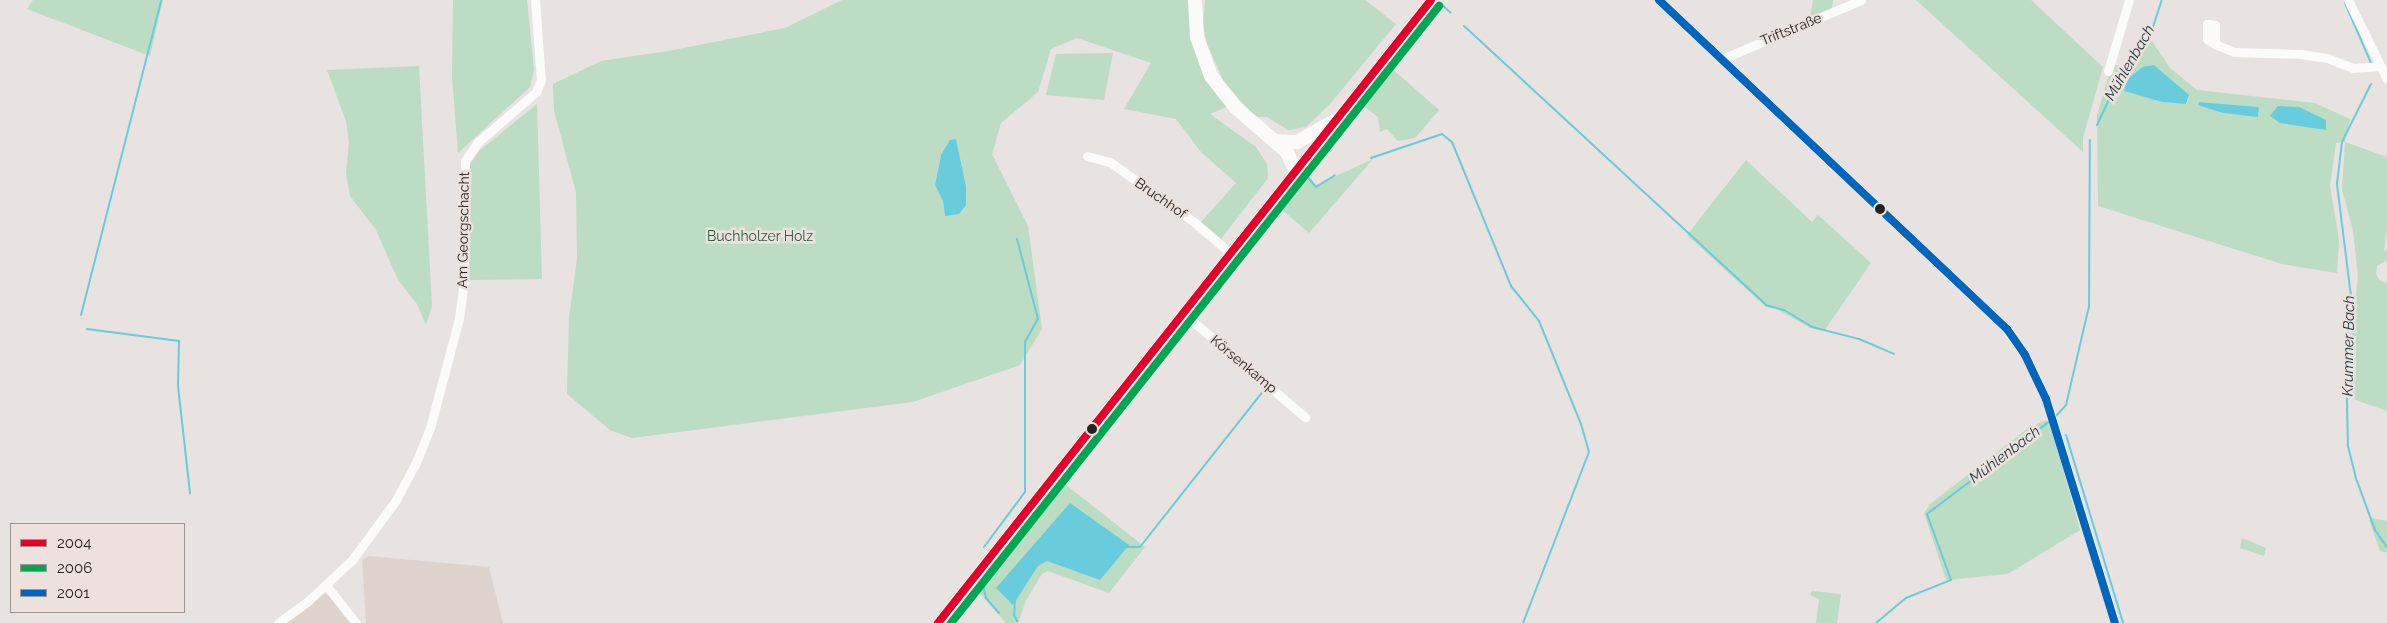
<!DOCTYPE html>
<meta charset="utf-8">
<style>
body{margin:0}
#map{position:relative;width:2387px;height:623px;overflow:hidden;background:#e8e2e0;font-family:Raleway,sans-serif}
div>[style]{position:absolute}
.built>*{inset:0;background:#dfd3ce}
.green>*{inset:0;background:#bcdcc3}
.water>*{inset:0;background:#69ccdc}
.stream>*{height:2px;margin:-1px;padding:0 1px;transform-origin:1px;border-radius:1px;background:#69ccdc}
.minor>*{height:9px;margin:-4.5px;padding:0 4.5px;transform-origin:4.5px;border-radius:4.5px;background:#fcfbfa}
.major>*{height:11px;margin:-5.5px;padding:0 5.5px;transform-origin:5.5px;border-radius:5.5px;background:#fcfbfa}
.highway>*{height:14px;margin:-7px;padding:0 7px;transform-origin:7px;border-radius:7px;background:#fcfbfa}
.bus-1>*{height:8px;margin:-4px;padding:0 4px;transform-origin:4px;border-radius:4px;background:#e4002b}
.bus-2>*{height:8px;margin:-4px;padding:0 4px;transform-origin:4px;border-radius:4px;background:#00a651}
.bus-3>*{height:8px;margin:-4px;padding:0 4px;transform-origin:4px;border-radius:4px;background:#0065bd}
.dots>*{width:14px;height:14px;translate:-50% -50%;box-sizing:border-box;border:2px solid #ece1dd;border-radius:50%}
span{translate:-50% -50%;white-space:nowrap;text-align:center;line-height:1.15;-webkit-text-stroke:5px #ece1dd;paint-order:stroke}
.street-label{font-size:14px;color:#262221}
.park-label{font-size:14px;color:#22613a}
.water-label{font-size:15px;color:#233a3f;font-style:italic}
.legend{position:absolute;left:10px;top:523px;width:175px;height:90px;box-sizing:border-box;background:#ece1dd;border:1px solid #9d9592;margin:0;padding:6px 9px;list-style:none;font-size:15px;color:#262221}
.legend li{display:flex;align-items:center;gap:10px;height:25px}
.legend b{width:25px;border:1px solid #9d9592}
</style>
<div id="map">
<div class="built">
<i style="clip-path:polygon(368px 556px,489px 567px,503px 623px,366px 623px,362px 560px)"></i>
<i style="clip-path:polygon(324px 593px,333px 599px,352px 623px,286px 623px)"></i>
</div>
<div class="green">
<i style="clip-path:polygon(33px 0,163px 0,150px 56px,27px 9px)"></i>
<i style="clip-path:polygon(453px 0,527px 0,534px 70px,530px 87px,458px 153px,452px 76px)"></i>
<i style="clip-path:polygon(evenodd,842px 0,1188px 0,1192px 43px,1200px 65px,1229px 106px,1210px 114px,1256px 147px,1267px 164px,1268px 178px,1221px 239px,1201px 222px,1236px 183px,1201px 152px,1176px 119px,1124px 109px,1151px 63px,1077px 38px,1051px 49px,1038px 92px,1001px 123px,992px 154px,1028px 226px,1042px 329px,1020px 365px,913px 402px,632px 438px,610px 430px,567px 394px,569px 317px,577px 259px,576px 192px,554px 111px,553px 84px,601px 61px,668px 51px,785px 28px,842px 0,956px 139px,966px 186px,965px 205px,945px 216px,943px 201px,935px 184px,941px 155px,956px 139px)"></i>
<i style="clip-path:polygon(1205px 0,1365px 0,1396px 24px,1330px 104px,1306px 127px,1288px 130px,1267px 117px,1255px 117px,1224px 82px,1207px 44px,1203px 24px)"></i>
<i style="clip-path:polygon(1813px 0,1833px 0,1832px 9px,1810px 19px)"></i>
<i style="clip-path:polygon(1916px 0,2031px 0,2103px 67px,2083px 138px,2083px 152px)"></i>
<i style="clip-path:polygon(evenodd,2152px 41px,2170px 68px,2197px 90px,2315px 103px,2350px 119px,2345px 142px,2387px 157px,2387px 229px,2384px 250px,2387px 251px,2387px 260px,2377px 266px,2376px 274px,2380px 281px,2387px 283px,2387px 411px,2353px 399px,2349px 354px,2358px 277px,2353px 230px,2342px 190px,2345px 142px,2336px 143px,2330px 186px,2339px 240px,2337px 273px,2282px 264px,2098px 206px,2097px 115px,2112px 64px,2130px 68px,2152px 41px,2127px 79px,2189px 95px,2187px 104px,2162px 102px,2124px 91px,2127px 79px,2152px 41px,2199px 102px,2259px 107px,2258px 116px,2223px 113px,2199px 102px)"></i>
<i style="clip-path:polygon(1113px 53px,1104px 100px,1046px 95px,1056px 54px)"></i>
<i style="clip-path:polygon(419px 66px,432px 306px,426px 325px,417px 304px,398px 280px,376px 230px,350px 196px,346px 173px,349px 142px,346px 121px,327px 70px)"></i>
<i style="clip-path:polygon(1389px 66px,1439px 110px,1415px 138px,1398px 141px,1387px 129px,1380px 132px,1378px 117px,1360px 103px)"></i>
<i style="clip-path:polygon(537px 104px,542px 279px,469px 280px,467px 169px,478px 152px)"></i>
<i style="clip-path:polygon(1373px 159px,1309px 233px,1279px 207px,1306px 172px,1314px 186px)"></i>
<i style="clip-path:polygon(1746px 160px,1812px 222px,1818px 215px,1871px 263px,1824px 331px,1810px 328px,1779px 310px,1766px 307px,1687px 235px)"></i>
<i style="clip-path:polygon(2046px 420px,2050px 423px,2080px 530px,2008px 574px,1946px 580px,1924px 513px,1930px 504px,2027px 429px)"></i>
<i style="clip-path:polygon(1061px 481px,1145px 547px,1109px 593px,1048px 571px,1042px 574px,1026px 600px,1018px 623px,1006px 623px,975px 588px)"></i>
<i style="clip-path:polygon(2372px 518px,2387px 521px,2387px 553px,2380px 551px,2369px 520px)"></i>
<i style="clip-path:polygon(2242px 538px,2266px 548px,2264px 556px,2240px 548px)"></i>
<i style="clip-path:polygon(1812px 591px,1841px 594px,1837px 623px,1816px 623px,1819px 599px,1810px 595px)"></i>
</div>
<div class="water">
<i style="clip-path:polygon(2154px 65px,2189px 95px,2186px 104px,2162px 102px,2124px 91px,2127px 79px,2143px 67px)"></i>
<i style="clip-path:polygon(2199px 102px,2259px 107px,2258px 117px,2223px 113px,2198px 105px)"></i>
<i style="clip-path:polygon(2278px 106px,2299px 107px,2326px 120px,2326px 130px,2280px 123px,2270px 116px)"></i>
<i style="clip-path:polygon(956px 139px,966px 186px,966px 205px,959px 214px,945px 216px,943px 201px,935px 185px,941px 155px,950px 140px)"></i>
<i style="clip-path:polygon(1070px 503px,1129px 545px,1100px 580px,1047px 561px,1038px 566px,1013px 605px,996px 588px)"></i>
</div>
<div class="stream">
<i style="left:2345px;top:3px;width:65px;rotate:66.6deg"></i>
<i style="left:1441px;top:4px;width:13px;rotate:42deg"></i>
<i style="left:1464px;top:26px;width:411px;rotate:42.7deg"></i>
<i style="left:1766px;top:305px;width:19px;rotate:16deg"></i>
<i style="left:1784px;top:310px;width:33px;rotate:31deg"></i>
<i style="left:1812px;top:327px;width:49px;rotate:14.3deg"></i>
<i style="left:1859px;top:339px;width:38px;rotate:23deg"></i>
<i style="left:2371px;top:84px;width:65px;rotate:116.6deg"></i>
<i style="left:2342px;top:142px;width:42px;rotate:96.8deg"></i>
<i style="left:2337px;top:184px;width:122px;rotate:82.9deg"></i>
<i style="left:2352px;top:305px;width:49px;rotate:97deg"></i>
<i style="left:2346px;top:354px;width:92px;rotate:88.8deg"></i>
<i style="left:2348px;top:446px;width:36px;rotate:76deg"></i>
<i style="left:2357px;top:481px;width:52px;rotate:69.8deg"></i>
<i style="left:2375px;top:530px;width:21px;rotate:55deg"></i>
<i style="left:2097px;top:125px;width:52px;rotate:-64.9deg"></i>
<i style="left:2119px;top:78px;width:52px;rotate:-53.6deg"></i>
<i style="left:2150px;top:36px;width:38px;rotate:-72deg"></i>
<i style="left:1371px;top:158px;width:75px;rotate:-18.7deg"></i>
<i style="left:1442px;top:134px;width:13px;rotate:39deg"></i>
<i style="left:1452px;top:142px;width:156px;rotate:67.7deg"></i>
<i style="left:1511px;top:286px;width:45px;rotate:51.3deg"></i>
<i style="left:1539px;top:321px;width:111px;rotate:67.8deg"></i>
<i style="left:1581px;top:424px;width:29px;rotate:74deg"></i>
<i style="left:1589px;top:452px;width:183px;rotate:111.1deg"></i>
<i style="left:1306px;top:175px;width:16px;rotate:50deg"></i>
<i style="left:1316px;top:187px;width:22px;rotate:-32deg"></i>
<i style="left:81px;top:315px;width:325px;rotate:-75.7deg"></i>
<i style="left:87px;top:329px;width:93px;rotate:7.4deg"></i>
<i style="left:179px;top:341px;width:45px;rotate:91.3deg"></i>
<i style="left:178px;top:386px;width:108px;rotate:83.6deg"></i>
<i style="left:2054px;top:418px;width:18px;rotate:-47deg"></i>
<i style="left:2066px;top:405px;width:102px;rotate:-76.9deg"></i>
<i style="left:2089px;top:306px;width:166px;rotate:-89.7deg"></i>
<i style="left:2066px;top:435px;width:196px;rotate:73.1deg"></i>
<i style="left:984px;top:547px;width:69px;rotate:-53.3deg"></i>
<i style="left:1025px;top:492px;width:150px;rotate:-90deg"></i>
<i style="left:1025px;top:342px;width:26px;rotate:-61deg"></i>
<i style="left:1038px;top:319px;width:83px;rotate:-104.7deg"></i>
<i style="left:1125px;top:547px;width:15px"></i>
<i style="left:1140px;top:547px;width:200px;rotate:-51.7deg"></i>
<i style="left:1015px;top:601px;width:14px;rotate:94deg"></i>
<i style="left:1014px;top:615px;width:7px;rotate:63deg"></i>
<i style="left:999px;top:613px;width:20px;rotate:-131deg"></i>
<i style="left:986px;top:598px;width:17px;rotate:-103deg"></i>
<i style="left:982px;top:581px;width:86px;rotate:-50.2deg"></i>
<i style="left:1876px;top:623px;width:39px;rotate:-40deg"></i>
<i style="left:1906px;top:598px;width:48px;rotate:-21.8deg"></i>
<i style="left:1951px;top:580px;width:70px;rotate:-110deg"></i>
<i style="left:1927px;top:514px;width:154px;rotate:-37.1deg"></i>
</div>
<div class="minor">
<i style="left:1659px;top:0;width:479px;rotate:43.4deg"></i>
<i style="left:2007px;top:329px;width:32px;rotate:55deg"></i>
<i style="left:2025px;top:355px;width:49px;rotate:64.5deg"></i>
<i style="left:2046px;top:399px;width:234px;rotate:72.9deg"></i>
<i style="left:2348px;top:0;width:88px;rotate:63.7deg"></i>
<i style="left:2215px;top:44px;width:9px;rotate:-148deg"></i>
<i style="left:2207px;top:39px;width:15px;rotate:-90deg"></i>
<i style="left:2207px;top:24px;width:8px;rotate:7deg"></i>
<i style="left:2215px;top:25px;width:19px;rotate:90deg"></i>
<i style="left:2215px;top:44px;width:21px;rotate:23deg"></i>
<i style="left:2234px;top:52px;width:67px;rotate:1.7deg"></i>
<i style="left:2301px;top:54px;width:26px;rotate:9deg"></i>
<i style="left:2327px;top:58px;width:28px;rotate:21deg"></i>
<i style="left:2353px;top:68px;width:27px;rotate:-4deg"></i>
<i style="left:1722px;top:59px;width:151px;rotate:-23deg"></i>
<i style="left:2108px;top:71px;width:74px;rotate:-73.5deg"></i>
<i style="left:1087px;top:156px;width:24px;rotate:15deg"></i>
<i style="left:1110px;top:162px;width:103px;rotate:35.5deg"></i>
<i style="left:1194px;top:222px;width:46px;rotate:40.6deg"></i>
<i style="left:1182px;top:312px;width:162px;rotate:40.5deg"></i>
<i style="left:326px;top:585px;width:48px;rotate:51.7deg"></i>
<i style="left:278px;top:623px;width:37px;rotate:-36deg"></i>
<i style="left:308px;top:601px;width:60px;rotate:-43deg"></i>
<i style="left:352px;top:560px;width:74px;rotate:-53.7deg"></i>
<i style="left:396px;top:500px;width:40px;rotate:-62deg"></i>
<i style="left:415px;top:465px;width:40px;rotate:-68deg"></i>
<i style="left:430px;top:428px;width:114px;rotate:-75.2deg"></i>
<i style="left:459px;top:318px;width:35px;rotate:-82deg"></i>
<i style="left:464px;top:283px;width:122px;rotate:-89.5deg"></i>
<i style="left:465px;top:161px;width:23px;rotate:-56deg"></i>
<i style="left:478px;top:142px;width:77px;rotate:-40.8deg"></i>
<i style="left:536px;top:92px;width:13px;rotate:-67deg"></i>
<i style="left:541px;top:80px;width:80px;rotate:-94.3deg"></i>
</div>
<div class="major">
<i style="left:938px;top:623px;width:794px;rotate:-51.64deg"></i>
</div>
<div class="highway">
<i style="left:1195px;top:0;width:37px;rotate:87deg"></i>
<i style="left:1197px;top:37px;width:41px;rotate:70.3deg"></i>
<i style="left:1211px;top:76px;width:39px;rotate:52deg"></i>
<i style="left:1235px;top:107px;width:69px;rotate:40.9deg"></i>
<i style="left:1287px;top:152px;width:20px;rotate:66deg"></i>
<i style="left:1275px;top:141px;width:22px;rotate:3deg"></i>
<i style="left:1297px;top:142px;width:43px;rotate:-29.6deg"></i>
</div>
<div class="bus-1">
<i style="left:938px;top:623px;width:794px;rotate:-51.64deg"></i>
</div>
<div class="bus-2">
<i style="left:951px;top:623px;width:787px;rotate:-51.66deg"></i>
</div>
<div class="bus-3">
<i style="left:1659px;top:0;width:479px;rotate:43.4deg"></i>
<i style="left:2007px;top:329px;width:32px;rotate:55deg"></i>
<i style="left:2025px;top:355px;width:49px;rotate:64.5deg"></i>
<i style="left:2046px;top:399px;width:234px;rotate:72.9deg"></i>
</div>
<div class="dots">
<i style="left:1880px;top:209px;background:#262221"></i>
<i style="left:1092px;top:429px;background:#262221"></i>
</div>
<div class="street-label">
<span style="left:1791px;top:29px;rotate:-22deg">Triftstraße</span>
<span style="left:1161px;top:198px;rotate:35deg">Bruchhof</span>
<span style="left:463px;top:230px;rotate:-89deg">Am Georgschacht</span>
<span style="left:1244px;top:364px;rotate:40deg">Körsenkamp</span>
</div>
<div class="park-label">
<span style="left:760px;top:236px">Buchholzer Holz</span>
</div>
<div class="water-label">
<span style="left:2130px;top:63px;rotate:-60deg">Mühlenbach</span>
<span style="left:2349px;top:346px;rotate:-89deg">Krummer Bach</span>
<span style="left:2005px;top:455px;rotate:-37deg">Mühlenbach</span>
</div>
<ul class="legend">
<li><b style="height:6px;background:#e4002b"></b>2004</li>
<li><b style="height:6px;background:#00a651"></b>2006</li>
<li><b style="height:6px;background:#0065bd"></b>2001</li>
</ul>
</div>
